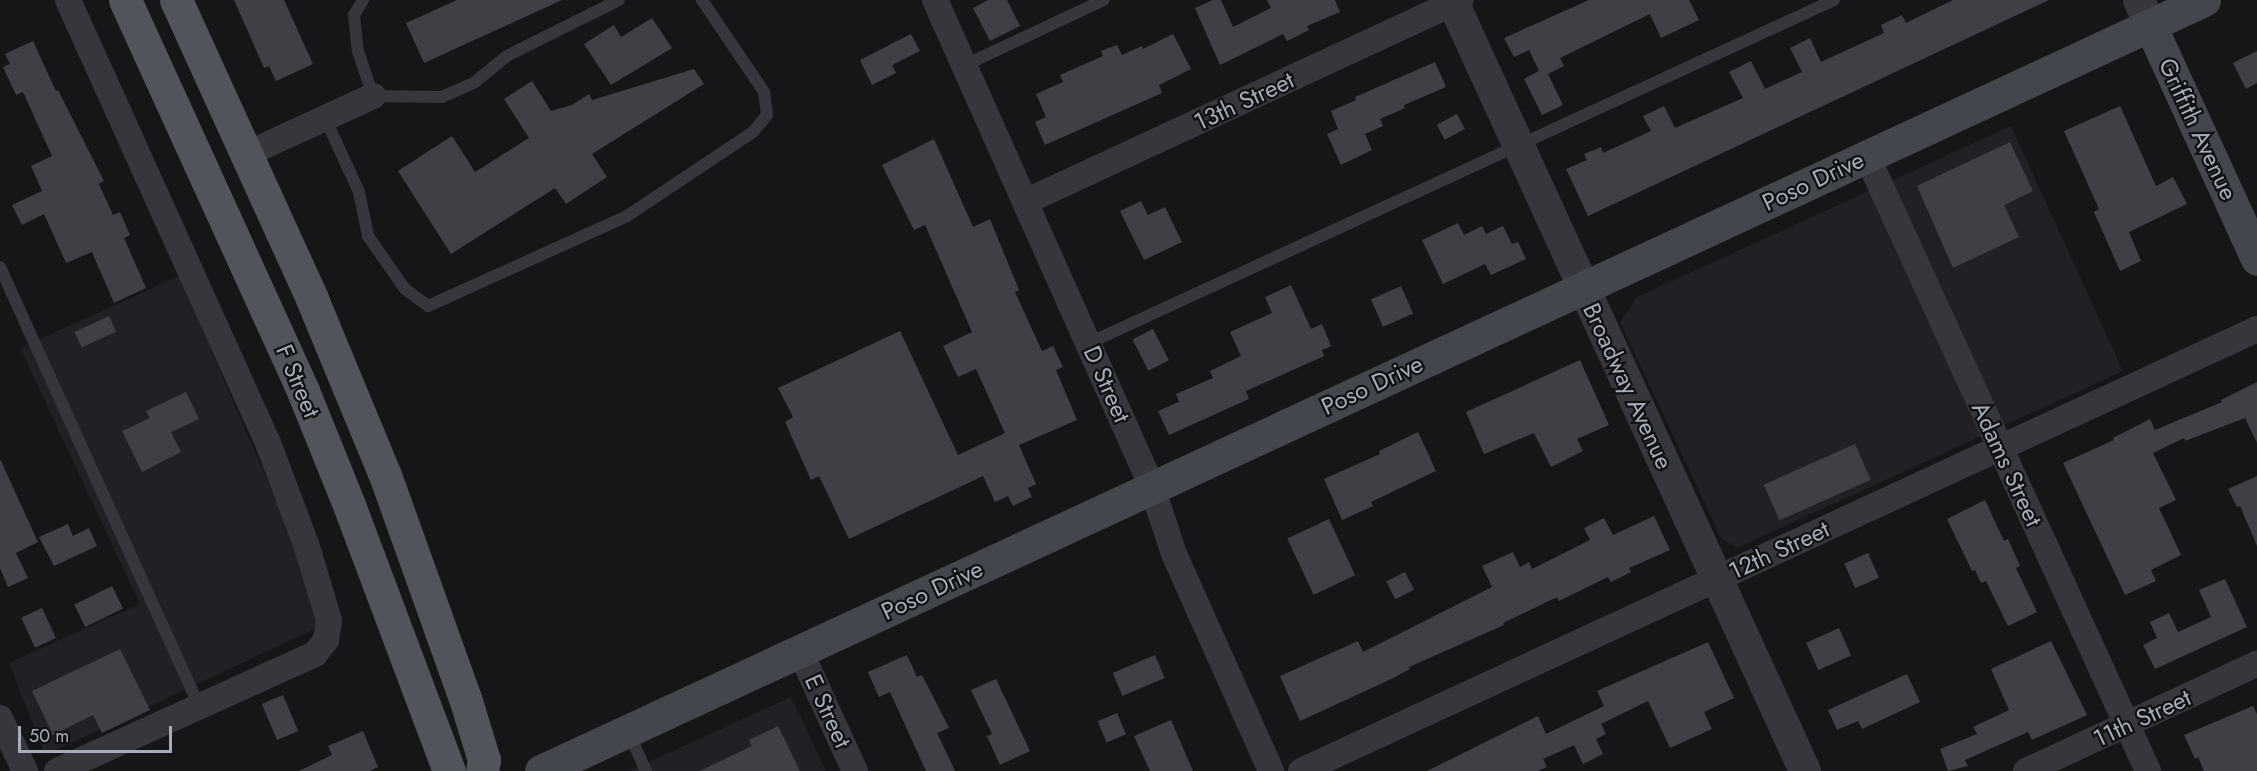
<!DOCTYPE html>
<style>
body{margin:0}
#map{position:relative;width:2257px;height:771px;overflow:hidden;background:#151618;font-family:Jost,sans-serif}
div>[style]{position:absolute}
.built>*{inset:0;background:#212125}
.building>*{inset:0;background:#3f4045;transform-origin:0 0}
.service>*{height:12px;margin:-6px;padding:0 6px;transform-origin:6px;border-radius:6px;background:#36373d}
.minor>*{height:26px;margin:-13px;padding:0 13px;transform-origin:13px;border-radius:13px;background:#36373d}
.tertiary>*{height:32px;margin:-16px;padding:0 16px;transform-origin:16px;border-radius:16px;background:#36373d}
.secondary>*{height:33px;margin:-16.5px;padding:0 16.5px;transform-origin:16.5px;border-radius:16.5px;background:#44464d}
.primary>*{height:33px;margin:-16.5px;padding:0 16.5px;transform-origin:16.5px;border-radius:16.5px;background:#52545c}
span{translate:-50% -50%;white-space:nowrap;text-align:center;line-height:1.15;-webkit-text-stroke:4.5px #101113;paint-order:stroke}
.street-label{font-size:24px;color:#a6acb9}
.scale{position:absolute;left:18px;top:726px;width:154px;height:27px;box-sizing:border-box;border:3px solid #a6acb9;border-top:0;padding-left:8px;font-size:18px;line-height:21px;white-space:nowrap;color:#a6acb9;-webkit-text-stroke:4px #101113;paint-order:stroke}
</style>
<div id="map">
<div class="built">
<i style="clip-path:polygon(2011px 126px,2123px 371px,1737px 548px,1721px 538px,1620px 322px,1637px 297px)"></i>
<i style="clip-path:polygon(179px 276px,316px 593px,321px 626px,45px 755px,9px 663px,140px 604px,20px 348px)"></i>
<i style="clip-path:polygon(791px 697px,826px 771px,629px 771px)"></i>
</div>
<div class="building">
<i style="clip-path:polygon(234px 0,284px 0,313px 64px,276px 81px,269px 66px,264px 68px)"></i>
<i style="clip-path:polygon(457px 0,562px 0,424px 63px,406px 23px)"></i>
<i style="clip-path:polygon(988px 0,1007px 0,1020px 26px,990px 41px,973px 8px)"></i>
<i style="clip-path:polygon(1213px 0,1221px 0,1233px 27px,1271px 8px,1267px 0,1335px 0,1340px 12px,1307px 26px,1309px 30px,1287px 41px,1283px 34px,1220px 65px,1195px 8px)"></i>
<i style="clip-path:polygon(1589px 0,1689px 0,1699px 20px,1661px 38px,1650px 14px,1560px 58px,1564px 66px,1548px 74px,1563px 105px,1542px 115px,1524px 79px,1539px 71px,1529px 50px,1514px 57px,1504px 38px)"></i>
<i style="clip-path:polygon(1953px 0,2049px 0,1588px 216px,1566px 169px,1587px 160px,1584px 154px,1601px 147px,1603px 153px,1651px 131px,1643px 116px,1664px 106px,1675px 128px,1743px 98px,1729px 72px,1751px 61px,1765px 89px,1802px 72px,1790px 48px,1810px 38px,1821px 62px,1884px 33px,1881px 25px,1902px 15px,1906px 23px)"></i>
<i style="clip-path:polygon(652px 18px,672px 48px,611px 85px,584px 44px,614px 25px,621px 37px)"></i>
<i style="clip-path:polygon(911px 34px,920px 51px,892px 65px,896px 73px,872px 85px,860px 60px)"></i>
<i style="clip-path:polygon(1173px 34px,1191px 69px,1159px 85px,1162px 93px,1045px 145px,1035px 122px,1046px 117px,1036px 94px,1063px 82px,1060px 75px,1103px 56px,1101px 51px,1117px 45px,1122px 55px,1142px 46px,1143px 49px)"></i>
<i style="clip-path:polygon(33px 41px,56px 91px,58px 90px,104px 181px,99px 184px,113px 215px,120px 212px,130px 235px,124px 238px,146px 288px,114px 303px,92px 252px,66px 263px,44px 214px,22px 225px,12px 205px,42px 191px,31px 166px,52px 156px,23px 92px,16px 95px,3px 67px,10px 64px,5px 54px)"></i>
<i style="clip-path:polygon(2257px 51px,2257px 83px,2246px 89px,2233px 63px)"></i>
<i style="clip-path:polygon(1435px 62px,1446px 87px,1404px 105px,1405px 108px,1380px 119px,1383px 126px,1365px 134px,1372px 150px,1341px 165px,1327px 134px,1338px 129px,1331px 111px,1356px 100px,1355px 97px)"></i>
<i style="clip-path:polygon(694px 69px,704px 84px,592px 154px,607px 177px,566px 204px,555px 188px,451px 254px,398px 171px,452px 136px,475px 172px,529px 138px,504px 99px,532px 81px,551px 111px,572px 105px,589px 94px,592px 100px)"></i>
<i style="clip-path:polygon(2120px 106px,2156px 186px,2173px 177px,2187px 204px,2129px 232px,2141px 261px,2120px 271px,2094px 212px,2099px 209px,2064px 131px)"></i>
<i style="left:1457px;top:114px;width:17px;height:23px;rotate:62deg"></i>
<i style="clip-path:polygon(934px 139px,973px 227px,990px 219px,1019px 290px,1015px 292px,1042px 351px,1053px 346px,1063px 367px,1056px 370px,1077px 420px,1019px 445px,1036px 484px,1028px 488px,1032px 497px,1013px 506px,1008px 496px,995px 502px,983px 476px,849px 539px,819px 476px,811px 480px,785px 422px,793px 417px,778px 388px,900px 331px,958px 455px,1005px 433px,976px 369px,958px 377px,943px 346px,972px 332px,925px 225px,914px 230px,882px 165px)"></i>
<i style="clip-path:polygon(2010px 142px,2033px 191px,2004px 205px,2019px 237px,1953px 268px,1917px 186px)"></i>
<i style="clip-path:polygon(1141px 201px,1148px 215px,1165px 207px,1182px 242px,1144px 260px,1120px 211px)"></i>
<i style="clip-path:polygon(1458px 223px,1464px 235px,1482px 226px,1486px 234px,1503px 226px,1512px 244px,1518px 242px,1526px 259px,1491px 275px,1485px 264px,1443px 284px,1422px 240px)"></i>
<i style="clip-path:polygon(1291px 285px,1311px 329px,1322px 324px,1331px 346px,1322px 350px,1324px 356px,1246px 391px,1249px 399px,1169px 435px,1158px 411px,1179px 402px,1176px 394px,1213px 378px,1210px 371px,1241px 356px,1230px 332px,1272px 313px,1265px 297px)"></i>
<i style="left:1401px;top:286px;width:30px;height:33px;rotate:66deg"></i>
<i style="left:109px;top:316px;width:17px;height:38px;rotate:65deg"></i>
<i style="left:1153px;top:329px;width:35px;height:23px;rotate:63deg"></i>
<i style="clip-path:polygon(1580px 360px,1609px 425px,1577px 439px,1583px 451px,1551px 467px,1534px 433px,1484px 454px,1466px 412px)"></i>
<i style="clip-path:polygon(2257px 382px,2257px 443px,2245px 418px,2185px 441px,2184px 438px,2153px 453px,2176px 500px,2159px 508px,2181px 555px,2151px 570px,2156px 581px,2125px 595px,2063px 463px,2114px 440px,2113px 438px,2150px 419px,2155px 430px,2222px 402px,2221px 400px)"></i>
<i style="clip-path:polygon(186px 392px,199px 419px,171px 432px,181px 452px,142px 472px,122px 431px,150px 418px,146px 411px)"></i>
<i style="clip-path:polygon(1418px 432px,1436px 471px,1371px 502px,1373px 506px,1342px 520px,1324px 479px,1380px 454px,1379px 451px)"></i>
<i style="left:1855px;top:444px;width:39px;height:100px;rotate:66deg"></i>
<i style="clip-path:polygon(0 459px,38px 542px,16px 553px,28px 578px,8px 587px,0 568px)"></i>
<i style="clip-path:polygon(2257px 476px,2257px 546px,2240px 506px,2237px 507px,2228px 489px)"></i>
<i style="clip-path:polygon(1985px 500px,2004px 541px,2008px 539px,2020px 566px,2016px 568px,2037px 612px,2008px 626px,1986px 581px,1981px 583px,1975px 570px,1972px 571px,1947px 519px)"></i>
<i style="clip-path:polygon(1654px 516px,1670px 550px,1629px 568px,1631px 572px,1611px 582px,1608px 577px,1559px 601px,1557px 597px,1503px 623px,1504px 625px,1409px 667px,1410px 669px,1387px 681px,1300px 721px,1280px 676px,1358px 641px,1363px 652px,1492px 587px,1482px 566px,1513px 552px,1520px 567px,1529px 562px,1532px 569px,1590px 540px,1584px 528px,1604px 518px,1613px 535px)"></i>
<i style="left:1329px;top:519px;width:62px;height:46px;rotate:65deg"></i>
<i style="clip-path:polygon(68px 524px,73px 536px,89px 528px,97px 546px,54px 566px,39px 537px)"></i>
<i style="left:1868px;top:553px;width:27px;height:26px;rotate:66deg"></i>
<i style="left:1405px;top:572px;width:20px;height:21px;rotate:63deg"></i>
<i style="clip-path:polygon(2225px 579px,2247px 627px,2155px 669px,2143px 645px,2157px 638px,2150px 622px,2169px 613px,2178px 632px,2211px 617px,2199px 590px)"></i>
<i style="left:112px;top:586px;width:25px;height:42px;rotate:64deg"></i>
<i style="left:42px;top:608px;width:33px;height:23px;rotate:65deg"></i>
<i style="left:1839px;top:628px;width:30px;height:36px;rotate:66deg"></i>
<i style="clip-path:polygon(2051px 641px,2087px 715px,2032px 740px,2028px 732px,1965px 760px,1968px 766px,1948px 771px,1940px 749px,1977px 734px,1973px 727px,2009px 710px,1991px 669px)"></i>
<i style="clip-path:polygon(1708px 642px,1734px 698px,1704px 712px,1712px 729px,1670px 748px,1648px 701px,1601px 724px,1606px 734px,1596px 739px,1603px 754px,1583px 764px,1574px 745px,1543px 759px,1547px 767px,1538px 771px,1427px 771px,1538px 716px,1546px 734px,1604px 706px,1597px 691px)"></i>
<i style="clip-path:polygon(120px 649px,150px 710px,102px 733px,93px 715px,53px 735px,32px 691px)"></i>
<i style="clip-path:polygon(907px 655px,917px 677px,922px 675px,949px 728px,937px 733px,955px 771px,926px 771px,890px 692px,879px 697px,868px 672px)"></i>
<i style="left:1155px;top:655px;width:25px;height:46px;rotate:67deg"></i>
<i style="clip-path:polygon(1907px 674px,1920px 702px,1862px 729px,1858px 721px,1837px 730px,1828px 710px)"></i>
<i style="clip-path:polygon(996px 679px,1030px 751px,1000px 765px,987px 736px,992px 734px,971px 690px)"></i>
<i style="left:283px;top:695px;width:39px;height:23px;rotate:67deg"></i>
<i style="clip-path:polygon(2253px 706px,2257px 714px,2257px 771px,2204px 771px,2198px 757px,2195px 759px,2184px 735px)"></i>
<i style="left:1117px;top:713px;width:23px;height:21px;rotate:67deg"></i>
<i style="clip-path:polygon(1171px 720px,1193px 771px,1150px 771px,1134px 736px)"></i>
<i style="clip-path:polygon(778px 726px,800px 771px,700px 771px,752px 746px,749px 740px)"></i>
<i style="clip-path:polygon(363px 731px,378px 767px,370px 771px,299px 771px,332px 755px,328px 746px)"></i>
</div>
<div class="service">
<i style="left:363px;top:0;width:17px;rotate:121deg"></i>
<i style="left:354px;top:15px;width:36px;rotate:84deg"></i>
<i style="left:358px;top:51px;width:47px;rotate:71.6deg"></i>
<i style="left:373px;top:96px;width:69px;rotate:0.8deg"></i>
<i style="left:442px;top:97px;width:36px;rotate:-24deg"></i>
<i style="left:475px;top:82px;width:41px;rotate:-39.1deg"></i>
<i style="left:507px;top:56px;width:125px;rotate:-26.6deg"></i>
<i style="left:965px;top:65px;width:153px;rotate:-25.1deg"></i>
<i style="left:325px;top:118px;width:81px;rotate:65.3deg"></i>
<i style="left:359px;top:192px;width:45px;rotate:78.4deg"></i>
<i style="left:368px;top:236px;width:65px;rotate:55.1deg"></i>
<i style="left:405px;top:289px;width:29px;rotate:36deg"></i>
<i style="left:428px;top:306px;width:218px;rotate:-24.3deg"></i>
<i style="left:627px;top:216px;width:151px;rotate:-33.7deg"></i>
<i style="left:753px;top:132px;width:22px;rotate:-51deg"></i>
<i style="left:767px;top:115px;width:23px;rotate:-97deg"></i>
<i style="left:764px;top:92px;width:111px;rotate:-124deg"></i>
<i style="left:0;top:267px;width:483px;rotate:65.6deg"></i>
<i style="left:1089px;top:343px;width:820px;rotate:-24.72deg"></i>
<i style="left:628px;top:731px;width:44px;rotate:65.8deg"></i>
</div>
<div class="minor">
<i style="left:935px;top:0;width:533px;rotate:65.98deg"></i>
<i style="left:1152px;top:487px;width:71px;rotate:71.8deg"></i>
<i style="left:1174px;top:554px;width:238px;rotate:65.9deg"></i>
<i style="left:247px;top:154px;width:139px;rotate:-24.7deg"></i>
<i style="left:1867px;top:156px;width:676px;rotate:65.44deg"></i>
<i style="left:1027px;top:201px;width:478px;rotate:-24.9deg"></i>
<i style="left:800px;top:651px;width:132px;rotate:65.4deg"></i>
<i style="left:0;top:718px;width:59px;rotate:64.7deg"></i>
<i style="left:57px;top:771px;width:283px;rotate:-24.4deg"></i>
<i style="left:315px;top:654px;width:18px;rotate:-52deg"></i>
<i style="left:326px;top:640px;width:20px;rotate:-81deg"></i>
<i style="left:329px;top:620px;width:79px;rotate:-106.8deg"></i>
<i style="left:306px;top:544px;width:108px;rotate:-110.6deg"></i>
<i style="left:268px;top:443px;width:486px;rotate:-114.3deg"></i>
<i style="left:1301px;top:771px;width:1053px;rotate:-24.81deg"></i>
<i style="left:2026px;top:771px;width:255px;rotate:-24.9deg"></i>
</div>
<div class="tertiary">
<i style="left:1452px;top:0;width:848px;rotate:65.4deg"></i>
<i style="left:2139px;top:0;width:27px;rotate:66deg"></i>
</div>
<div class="secondary">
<i style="left:2150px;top:25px;width:257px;rotate:65.4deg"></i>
<i style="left:541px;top:771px;width:1833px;rotate:-24.87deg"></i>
</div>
<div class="primary">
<i style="left:125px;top:0;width:430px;rotate:65.5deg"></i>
<i style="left:303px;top:391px;width:123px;rotate:68deg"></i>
<i style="left:349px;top:505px;width:284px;rotate:69.4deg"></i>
<i style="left:176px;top:0;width:328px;rotate:65.5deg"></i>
<i style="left:312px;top:299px;width:191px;rotate:67.5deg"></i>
<i style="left:385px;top:475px;width:237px;rotate:70.3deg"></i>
<i style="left:465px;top:698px;width:65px;rotate:73deg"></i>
<i style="left:484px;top:760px;width:11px;rotate:100deg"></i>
</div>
<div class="street-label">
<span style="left:1244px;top:101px;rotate:-25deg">13th Street</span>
<span style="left:2198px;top:129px;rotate:65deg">Griffith Avenue</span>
<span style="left:1813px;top:181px;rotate:-25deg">Poso Drive</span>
<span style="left:298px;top:381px;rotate:67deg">F Street</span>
<span style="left:1107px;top:384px;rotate:66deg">D Street</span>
<span style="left:1372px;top:385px;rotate:-25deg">Poso Drive</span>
<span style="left:1628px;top:386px;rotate:65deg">Broadway Avenue</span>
<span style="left:2007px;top:464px;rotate:65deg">Adams Street</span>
<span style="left:1779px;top:550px;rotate:-25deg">12th Street</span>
<span style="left:932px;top:590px;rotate:-25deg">Poso Drive</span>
<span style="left:828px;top:711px;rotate:65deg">E Street</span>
<span style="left:2142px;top:718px;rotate:-25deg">11th Street</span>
</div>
<div class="scale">50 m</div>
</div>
